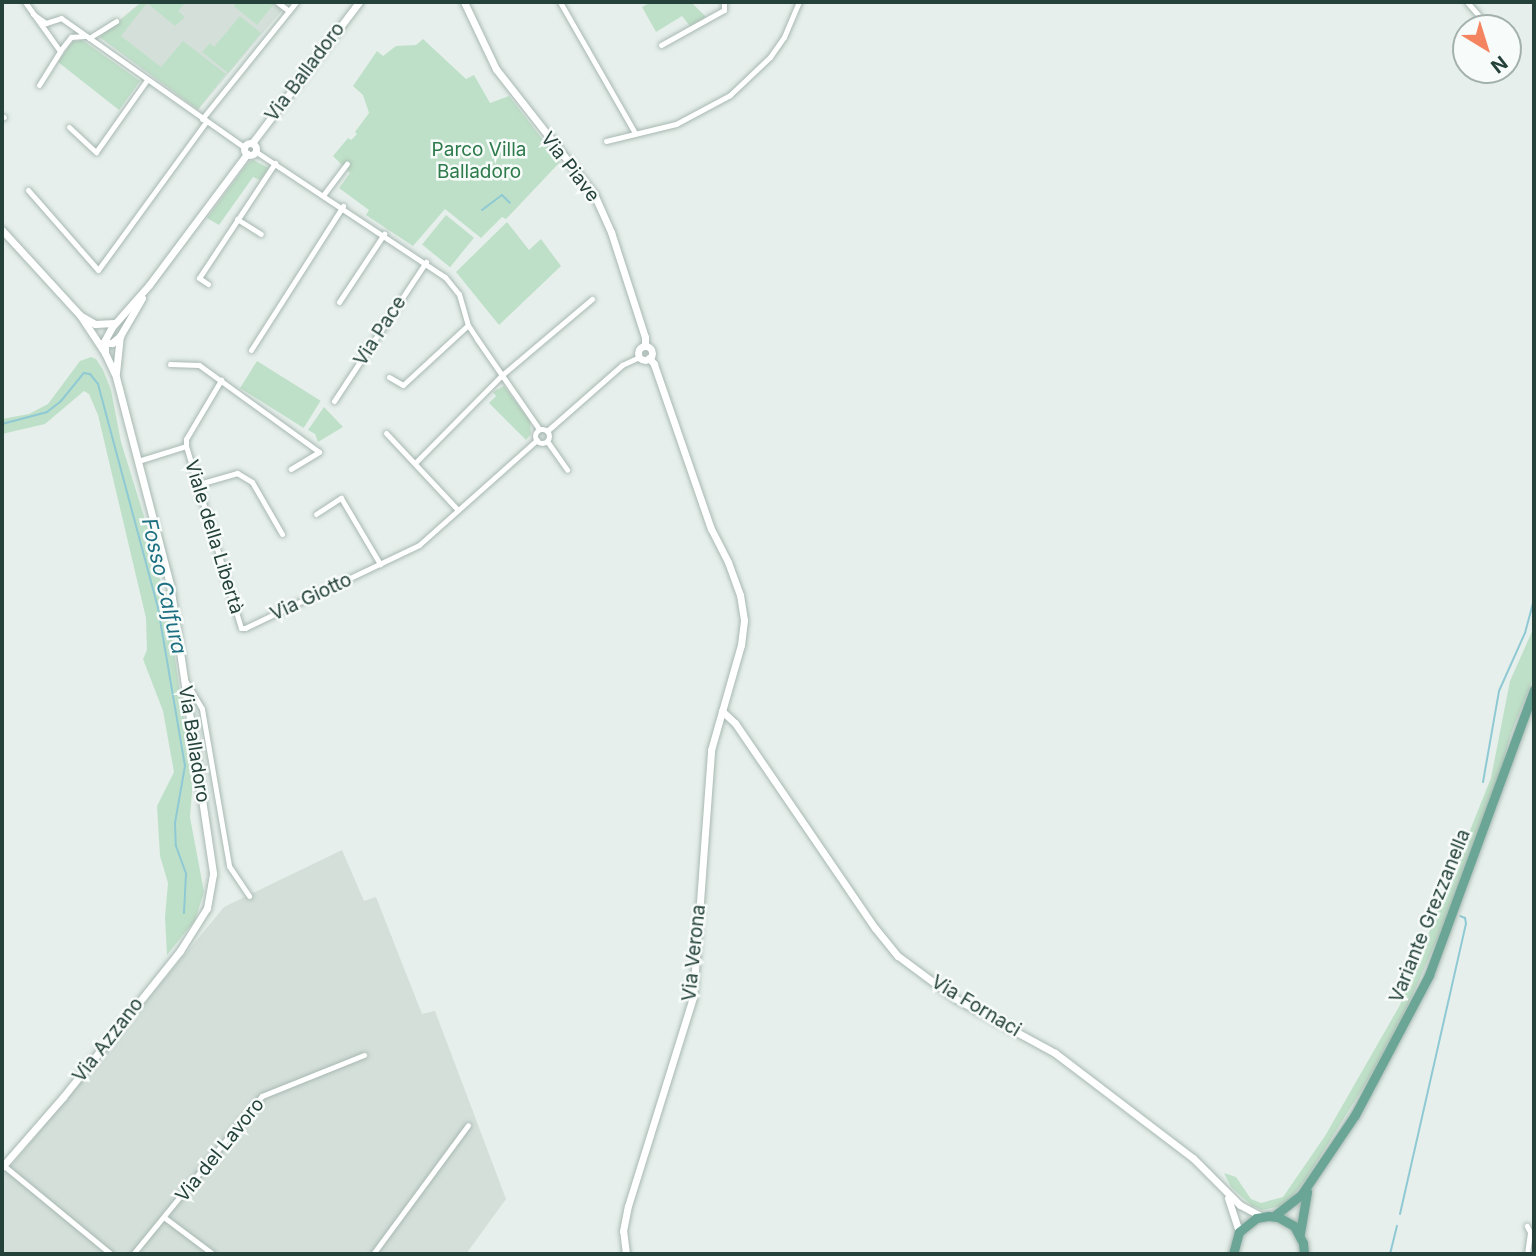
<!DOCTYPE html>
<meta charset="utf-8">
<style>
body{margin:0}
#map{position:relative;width:1536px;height:1256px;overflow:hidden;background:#e6efeb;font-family:Inter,sans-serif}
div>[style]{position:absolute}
.built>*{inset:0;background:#d4dfda}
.green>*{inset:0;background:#bfe0c8;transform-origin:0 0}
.stream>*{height:2px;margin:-1px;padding:0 1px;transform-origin:1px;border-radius:1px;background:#8ec9d4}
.roads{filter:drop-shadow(0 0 2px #a8b8b2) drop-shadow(0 0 2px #a8b8b2)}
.minor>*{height:5px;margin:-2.5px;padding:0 2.5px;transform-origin:2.5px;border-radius:2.5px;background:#fff}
.minor>.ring{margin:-2.5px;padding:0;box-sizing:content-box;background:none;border:5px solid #fff;border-radius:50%}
.tertiary>*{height:7px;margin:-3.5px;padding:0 3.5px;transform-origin:3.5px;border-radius:3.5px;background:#fff}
.tertiary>.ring{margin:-3.5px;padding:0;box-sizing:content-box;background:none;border:7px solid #fff;border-radius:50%}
.primary>*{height:9px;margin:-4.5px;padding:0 4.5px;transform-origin:4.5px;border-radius:4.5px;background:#6aa596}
span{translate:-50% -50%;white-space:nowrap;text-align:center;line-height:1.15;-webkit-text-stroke:5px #f7fbf9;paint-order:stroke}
.street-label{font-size:19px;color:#24423a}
.park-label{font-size:19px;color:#2d7a4b}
.water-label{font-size:21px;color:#1c6f80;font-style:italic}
.frame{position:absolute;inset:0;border:4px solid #24423a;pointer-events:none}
.north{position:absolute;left:1452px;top:14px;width:70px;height:70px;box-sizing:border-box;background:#f7fbf9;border:2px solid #a3b1ad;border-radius:50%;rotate:142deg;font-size:19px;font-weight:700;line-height:28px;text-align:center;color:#24423a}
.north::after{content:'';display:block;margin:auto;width:24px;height:32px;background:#f4845f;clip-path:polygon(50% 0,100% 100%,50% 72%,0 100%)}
</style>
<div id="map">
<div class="built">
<i style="clip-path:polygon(141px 2px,274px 2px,283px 9px,198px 110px,99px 37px)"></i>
<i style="clip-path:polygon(342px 850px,364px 901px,376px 897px,422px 1014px,435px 1011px,506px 1199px,466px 1254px,2px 1254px,2px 1177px,224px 907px)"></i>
</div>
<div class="green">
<i style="clip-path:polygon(142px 2px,186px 2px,178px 11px,185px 17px,175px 26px,147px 3px,121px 36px,161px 67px,183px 41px,226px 74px,198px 109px,100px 37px)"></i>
<i style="clip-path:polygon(236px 2px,272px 2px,274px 4px,257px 25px,234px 6px)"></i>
<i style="clip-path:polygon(651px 2px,691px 2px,706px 17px,690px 26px,682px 16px,656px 32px,642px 7px)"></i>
<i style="clip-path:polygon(240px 16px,261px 33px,228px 73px,202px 52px,210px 43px,214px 47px)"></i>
<i style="clip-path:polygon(423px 39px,466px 79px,474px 75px,490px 103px,509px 96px,560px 162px,506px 219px,502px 217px,481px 238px,445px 209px,413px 246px,366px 215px,369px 210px,339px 188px,350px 173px,333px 156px,348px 138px,351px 140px,357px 134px,355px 132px,369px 113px,363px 95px,353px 86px,377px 51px,383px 56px,396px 46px,416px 45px)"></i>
<i style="clip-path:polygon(82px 40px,140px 81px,119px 110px,58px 62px,72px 42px)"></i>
<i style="clip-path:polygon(253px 160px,269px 168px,260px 180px,253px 177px,219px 225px,207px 218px,247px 164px)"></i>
<i style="left:446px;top:215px;width:36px;height:38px;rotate:39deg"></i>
<i style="clip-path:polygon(507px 222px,529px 250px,541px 239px,561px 266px,499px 325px,456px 272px)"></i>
<i style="clip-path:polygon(91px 357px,96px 359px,103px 370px,111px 390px,121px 442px,151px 539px,169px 619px,193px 779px,190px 817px,204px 892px,195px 920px,167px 955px,165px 917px,168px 883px,160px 856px,157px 806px,174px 772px,163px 711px,143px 659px,147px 650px,146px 618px,98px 415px,89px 394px,84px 391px,45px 424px,2px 434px,2px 419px,29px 414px,48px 404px,80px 361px)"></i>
<i style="left:257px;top:361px;width:75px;height:32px;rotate:32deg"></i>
<i style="clip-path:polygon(504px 386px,530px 421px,531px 434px,526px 440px,489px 403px,496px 396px,493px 392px)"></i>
<i style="clip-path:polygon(324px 407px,343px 427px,318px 442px,315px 434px,308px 430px)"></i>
<i style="clip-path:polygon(1534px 627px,1534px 677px,1511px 733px,1499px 777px,1439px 935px,1408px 1005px,1371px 1075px,1306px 1179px,1286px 1205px,1262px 1210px,1252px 1206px,1231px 1187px,1224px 1173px,1236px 1177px,1251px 1199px,1261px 1203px,1283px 1197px,1325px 1136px,1400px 1005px,1491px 778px,1510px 681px)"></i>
</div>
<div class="stream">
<i style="left:482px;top:210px;width:25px;rotate:-37deg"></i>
<i style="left:502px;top:195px;width:11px;rotate:45deg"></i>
<i style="left:2px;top:424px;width:47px;rotate:-14.9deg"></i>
<i style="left:47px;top:412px;width:18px;rotate:-38deg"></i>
<i style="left:61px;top:401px;width:36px;rotate:-51deg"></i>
<i style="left:84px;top:373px;width:6px;rotate:9deg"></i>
<i style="left:90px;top:374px;width:13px;rotate:51deg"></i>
<i style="left:98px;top:384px;width:232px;rotate:75deg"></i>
<i style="left:158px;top:608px;width:160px;rotate:80.3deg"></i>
<i style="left:185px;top:766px;width:58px;rotate:100deg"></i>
<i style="left:175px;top:823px;width:23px;rotate:88deg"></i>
<i style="left:176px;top:846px;width:30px;rotate:70deg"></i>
<i style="left:186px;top:874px;width:39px;rotate:93deg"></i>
<i style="left:1483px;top:782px;width:92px;rotate:-80deg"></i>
<i style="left:1499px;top:691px;width:64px;rotate:-65.9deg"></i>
<i style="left:1525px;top:633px;width:35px;rotate:-75deg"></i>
<i style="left:1400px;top:1214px;width:297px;rotate:-77.2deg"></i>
<i style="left:1466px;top:924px;width:6px;rotate:-99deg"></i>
<i style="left:1465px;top:918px;width:5px;rotate:-158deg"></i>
<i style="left:1390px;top:1254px;width:29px;rotate:-76deg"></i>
</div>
<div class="roads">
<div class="minor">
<i style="left:25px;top:2px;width:60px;rotate:54.5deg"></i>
<i style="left:60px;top:51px;width:18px;rotate:-52deg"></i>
<i style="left:71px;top:37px;width:13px;rotate:-4deg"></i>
<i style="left:277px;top:2px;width:15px;rotate:37deg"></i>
<i style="left:560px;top:2px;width:151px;rotate:60.2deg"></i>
<i style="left:1467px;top:2px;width:18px;rotate:49deg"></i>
<i style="left:33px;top:14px;width:16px;rotate:35deg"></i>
<i style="left:46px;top:23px;width:16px;rotate:-18deg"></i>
<i style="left:61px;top:18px;width:224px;rotate:35.2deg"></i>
<i style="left:89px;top:38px;width:32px;rotate:-32deg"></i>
<i style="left:661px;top:45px;width:72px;rotate:-29.1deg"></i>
<i style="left:724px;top:10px;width:8px;rotate:-90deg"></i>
<i style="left:39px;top:85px;width:40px;rotate:-58deg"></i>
<i style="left:2px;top:118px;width:2px;rotate:-27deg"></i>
<i style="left:202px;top:119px;width:150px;rotate:-51.2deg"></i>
<i style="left:69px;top:127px;width:37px;rotate:43deg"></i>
<i style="left:96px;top:152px;width:88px;rotate:-54.7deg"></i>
<i style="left:606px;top:141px;width:72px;rotate:-13.7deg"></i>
<i style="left:676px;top:124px;width:61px;rotate:-28.2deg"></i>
<i style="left:730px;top:95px;width:55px;rotate:-43.5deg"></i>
<i style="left:770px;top:57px;width:24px;rotate:-55deg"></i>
<i style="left:784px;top:37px;width:38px;rotate:-67deg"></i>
<i style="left:255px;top:151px;width:228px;rotate:33.6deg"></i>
<i style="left:445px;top:277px;width:22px;rotate:51deg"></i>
<i style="left:459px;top:294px;width:32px;rotate:74deg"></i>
<i style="left:468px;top:325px;width:17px;rotate:57deg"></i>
<i style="left:477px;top:339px;width:109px;rotate:55.4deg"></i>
<i style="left:28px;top:190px;width:106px;rotate:48.8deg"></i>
<i style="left:98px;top:270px;width:183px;rotate:-53.9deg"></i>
<i style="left:324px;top:194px;width:38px;rotate:-53deg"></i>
<i style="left:237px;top:219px;width:28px;rotate:32deg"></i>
<i style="left:208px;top:284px;width:11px;rotate:-146deg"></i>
<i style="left:199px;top:278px;width:138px;rotate:-56.5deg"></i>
<i style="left:339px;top:302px;width:82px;rotate:-56.5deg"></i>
<i style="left:251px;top:350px;width:171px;rotate:-57.4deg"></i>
<i style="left:170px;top:364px;width:29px;rotate:2deg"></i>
<i style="left:199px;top:365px;width:148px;rotate:35.9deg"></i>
<i style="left:319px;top:452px;width:33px;rotate:149deg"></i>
<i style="left:389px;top:377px;width:16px;rotate:30deg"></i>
<i style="left:403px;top:385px;width:88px;rotate:-42.7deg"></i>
<i style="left:334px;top:401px;width:167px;rotate:-56.5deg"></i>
<i class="ring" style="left:535px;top:429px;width:9px;height:9px"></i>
<i style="left:547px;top:431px;width:100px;rotate:-41.3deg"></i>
<i style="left:622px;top:365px;width:19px;rotate:-25deg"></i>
<i style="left:386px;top:433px;width:105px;rotate:46.9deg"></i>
<i style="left:547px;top:441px;width:35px;rotate:55deg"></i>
<i style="left:186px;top:446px;width:190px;rotate:73.2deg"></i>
<i style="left:241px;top:628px;width:4px"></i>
<i style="left:245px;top:628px;width:193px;rotate:-25.5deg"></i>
<i style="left:419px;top:545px;width:158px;rotate:-41.7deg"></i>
<i style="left:138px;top:461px;width:50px;rotate:-17.4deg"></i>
<i style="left:186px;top:446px;width:7px;rotate:-90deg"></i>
<i style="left:186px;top:439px;width:69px;rotate:-59.3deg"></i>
<i style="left:415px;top:463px;width:124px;rotate:-45.3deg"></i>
<i style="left:502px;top:375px;width:118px;rotate:-40.2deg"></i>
<i style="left:199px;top:484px;width:40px;rotate:-16deg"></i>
<i style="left:237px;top:473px;width:17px;rotate:31deg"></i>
<i style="left:252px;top:482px;width:60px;rotate:60deg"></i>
<i style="left:316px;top:514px;width:30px;rotate:-33deg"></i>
<i style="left:341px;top:498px;width:77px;rotate:59.4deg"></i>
<i style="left:186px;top:682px;width:31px;rotate:59deg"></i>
<i style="left:202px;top:709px;width:159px;rotate:80.2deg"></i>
<i style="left:229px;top:866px;width:36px;rotate:56deg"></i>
<i style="left:3px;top:1165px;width:140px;rotate:39.5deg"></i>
<i style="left:165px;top:1218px;width:60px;rotate:36.9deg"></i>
<i style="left:133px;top:1254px;width:204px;rotate:-50.8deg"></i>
<i style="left:262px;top:1096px;width:110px;rotate:-21.9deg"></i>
<i style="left:373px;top:1254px;width:160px;rotate:-53.6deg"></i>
<i style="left:1527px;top:1254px;width:22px;rotate:-82deg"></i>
<i style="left:1530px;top:1232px;width:7px;rotate:-117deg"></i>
</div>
<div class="tertiary">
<i style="left:464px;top:2px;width:74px;rotate:64.5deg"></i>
<i style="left:496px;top:69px;width:159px;rotate:51.9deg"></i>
<i style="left:594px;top:194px;width:42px;rotate:65.9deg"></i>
<i style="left:611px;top:232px;width:110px;rotate:72.1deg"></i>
<i style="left:645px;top:337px;width:9px;rotate:90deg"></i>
<i style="left:252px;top:143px;width:177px;rotate:-52.8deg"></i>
<i class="ring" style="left:244px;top:143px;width:5px;height:5px"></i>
<i style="left:2px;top:230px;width:115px;rotate:47.5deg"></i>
<i style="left:80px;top:315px;width:45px;rotate:56.7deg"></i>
<i style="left:105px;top:353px;width:26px;rotate:65deg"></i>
<i style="left:116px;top:377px;width:215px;rotate:75.4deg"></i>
<i style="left:170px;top:585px;width:292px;rotate:81.5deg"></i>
<i style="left:213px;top:874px;width:35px;rotate:100deg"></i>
<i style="left:207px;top:908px;width:51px;rotate:122.1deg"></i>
<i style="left:180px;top:951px;width:187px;rotate:128.7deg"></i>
<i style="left:63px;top:1097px;width:93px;rotate:131.1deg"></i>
<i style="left:83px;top:317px;width:14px;rotate:30deg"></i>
<i style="left:95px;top:324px;width:19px;rotate:-3deg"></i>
<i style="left:101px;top:343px;width:11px"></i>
<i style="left:112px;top:343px;width:11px;rotate:-41deg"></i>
<i style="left:120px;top:336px;width:44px;rotate:-59.9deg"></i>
<i class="ring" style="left:638px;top:346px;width:7px;height:7px"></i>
<i style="left:105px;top:353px;width:13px;rotate:-90deg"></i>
<i style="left:105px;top:340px;width:15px;rotate:-62deg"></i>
<i style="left:112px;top:327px;width:56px;rotate:-48.6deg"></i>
<i style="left:149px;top:285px;width:164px;rotate:-53.2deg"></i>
<i style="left:116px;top:373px;width:37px;rotate:-84deg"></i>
<i style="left:722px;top:711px;width:18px;rotate:43deg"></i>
<i style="left:735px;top:723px;width:248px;rotate:55.7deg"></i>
<i style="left:875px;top:928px;width:36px;rotate:51deg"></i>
<i style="left:898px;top:956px;width:72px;rotate:36.6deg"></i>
<i style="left:956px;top:999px;width:113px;rotate:28.6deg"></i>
<i style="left:1055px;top:1053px;width:173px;rotate:37.3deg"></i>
<i style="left:1193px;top:1158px;width:66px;rotate:45deg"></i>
<i style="left:1240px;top:1205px;width:24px;rotate:28deg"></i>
<i style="left:1228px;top:1198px;width:36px;rotate:72deg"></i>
<i style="left:626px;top:1254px;width:23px;rotate:-97deg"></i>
<i style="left:623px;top:1231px;width:25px;rotate:-79deg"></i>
<i style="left:628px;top:1206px;width:219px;rotate:-72.7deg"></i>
<i style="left:693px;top:997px;width:248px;rotate:-85.8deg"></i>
<i style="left:711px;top:750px;width:109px;rotate:-74.1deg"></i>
<i style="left:741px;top:645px;width:25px;rotate:-83deg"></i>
<i style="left:744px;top:620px;width:25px;rotate:-99deg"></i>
<i style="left:740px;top:595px;width:35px;rotate:-110deg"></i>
<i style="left:728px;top:562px;width:37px;rotate:-117deg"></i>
<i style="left:711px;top:529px;width:175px;rotate:-109.1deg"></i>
<i style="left:654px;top:364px;width:8px;rotate:-130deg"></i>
</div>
<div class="primary">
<i style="left:1274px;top:1216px;width:34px;rotate:-38deg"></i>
<i style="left:1301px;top:1195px;width:97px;rotate:-56deg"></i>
<i style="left:1355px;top:1115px;width:158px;rotate:-62.1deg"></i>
<i style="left:1429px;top:975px;width:304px;rotate:-69.8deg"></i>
<i style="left:1300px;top:1233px;width:42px;rotate:-80.3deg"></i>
<i style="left:1233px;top:1254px;width:23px;rotate:-75deg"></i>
<i style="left:1239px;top:1232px;width:22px;rotate:-39deg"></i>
<i style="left:1256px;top:1218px;width:12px;rotate:-9deg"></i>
<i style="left:1268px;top:1216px;width:10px;rotate:6deg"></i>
<i style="left:1278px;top:1217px;width:18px;rotate:29deg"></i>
<i style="left:1294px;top:1226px;width:19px;rotate:62deg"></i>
<i style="left:1303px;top:1243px;width:11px;rotate:85deg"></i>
</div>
</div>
<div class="street-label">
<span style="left:305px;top:72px;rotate:-53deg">Via Balladoro</span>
<span style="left:570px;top:167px;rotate:52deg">Via Piave</span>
<span style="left:380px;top:331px;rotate:-57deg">Via Pace</span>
<span style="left:214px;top:537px;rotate:73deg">Viale della Libertà</span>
<span style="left:311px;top:597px;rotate:-25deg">Via Giotto</span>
<span style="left:194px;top:744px;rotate:81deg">Via Balladoro</span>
<span style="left:1430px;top:916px;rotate:-68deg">Variante Grezzanella</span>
<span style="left:694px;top:953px;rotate:-84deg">Via Verona</span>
<span style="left:976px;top:1006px;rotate:31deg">Via Fornaci</span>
<span style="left:108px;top:1040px;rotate:-52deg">Via Azzano</span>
<span style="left:220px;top:1150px;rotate:-51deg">Via del Lavoro</span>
</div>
<div class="park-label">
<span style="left:479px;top:161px">Parco Villa<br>Balladoro</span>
</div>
<div class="water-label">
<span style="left:164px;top:586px;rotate:77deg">Fosso Calfura</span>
</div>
<div class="frame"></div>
<div class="north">N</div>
</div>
